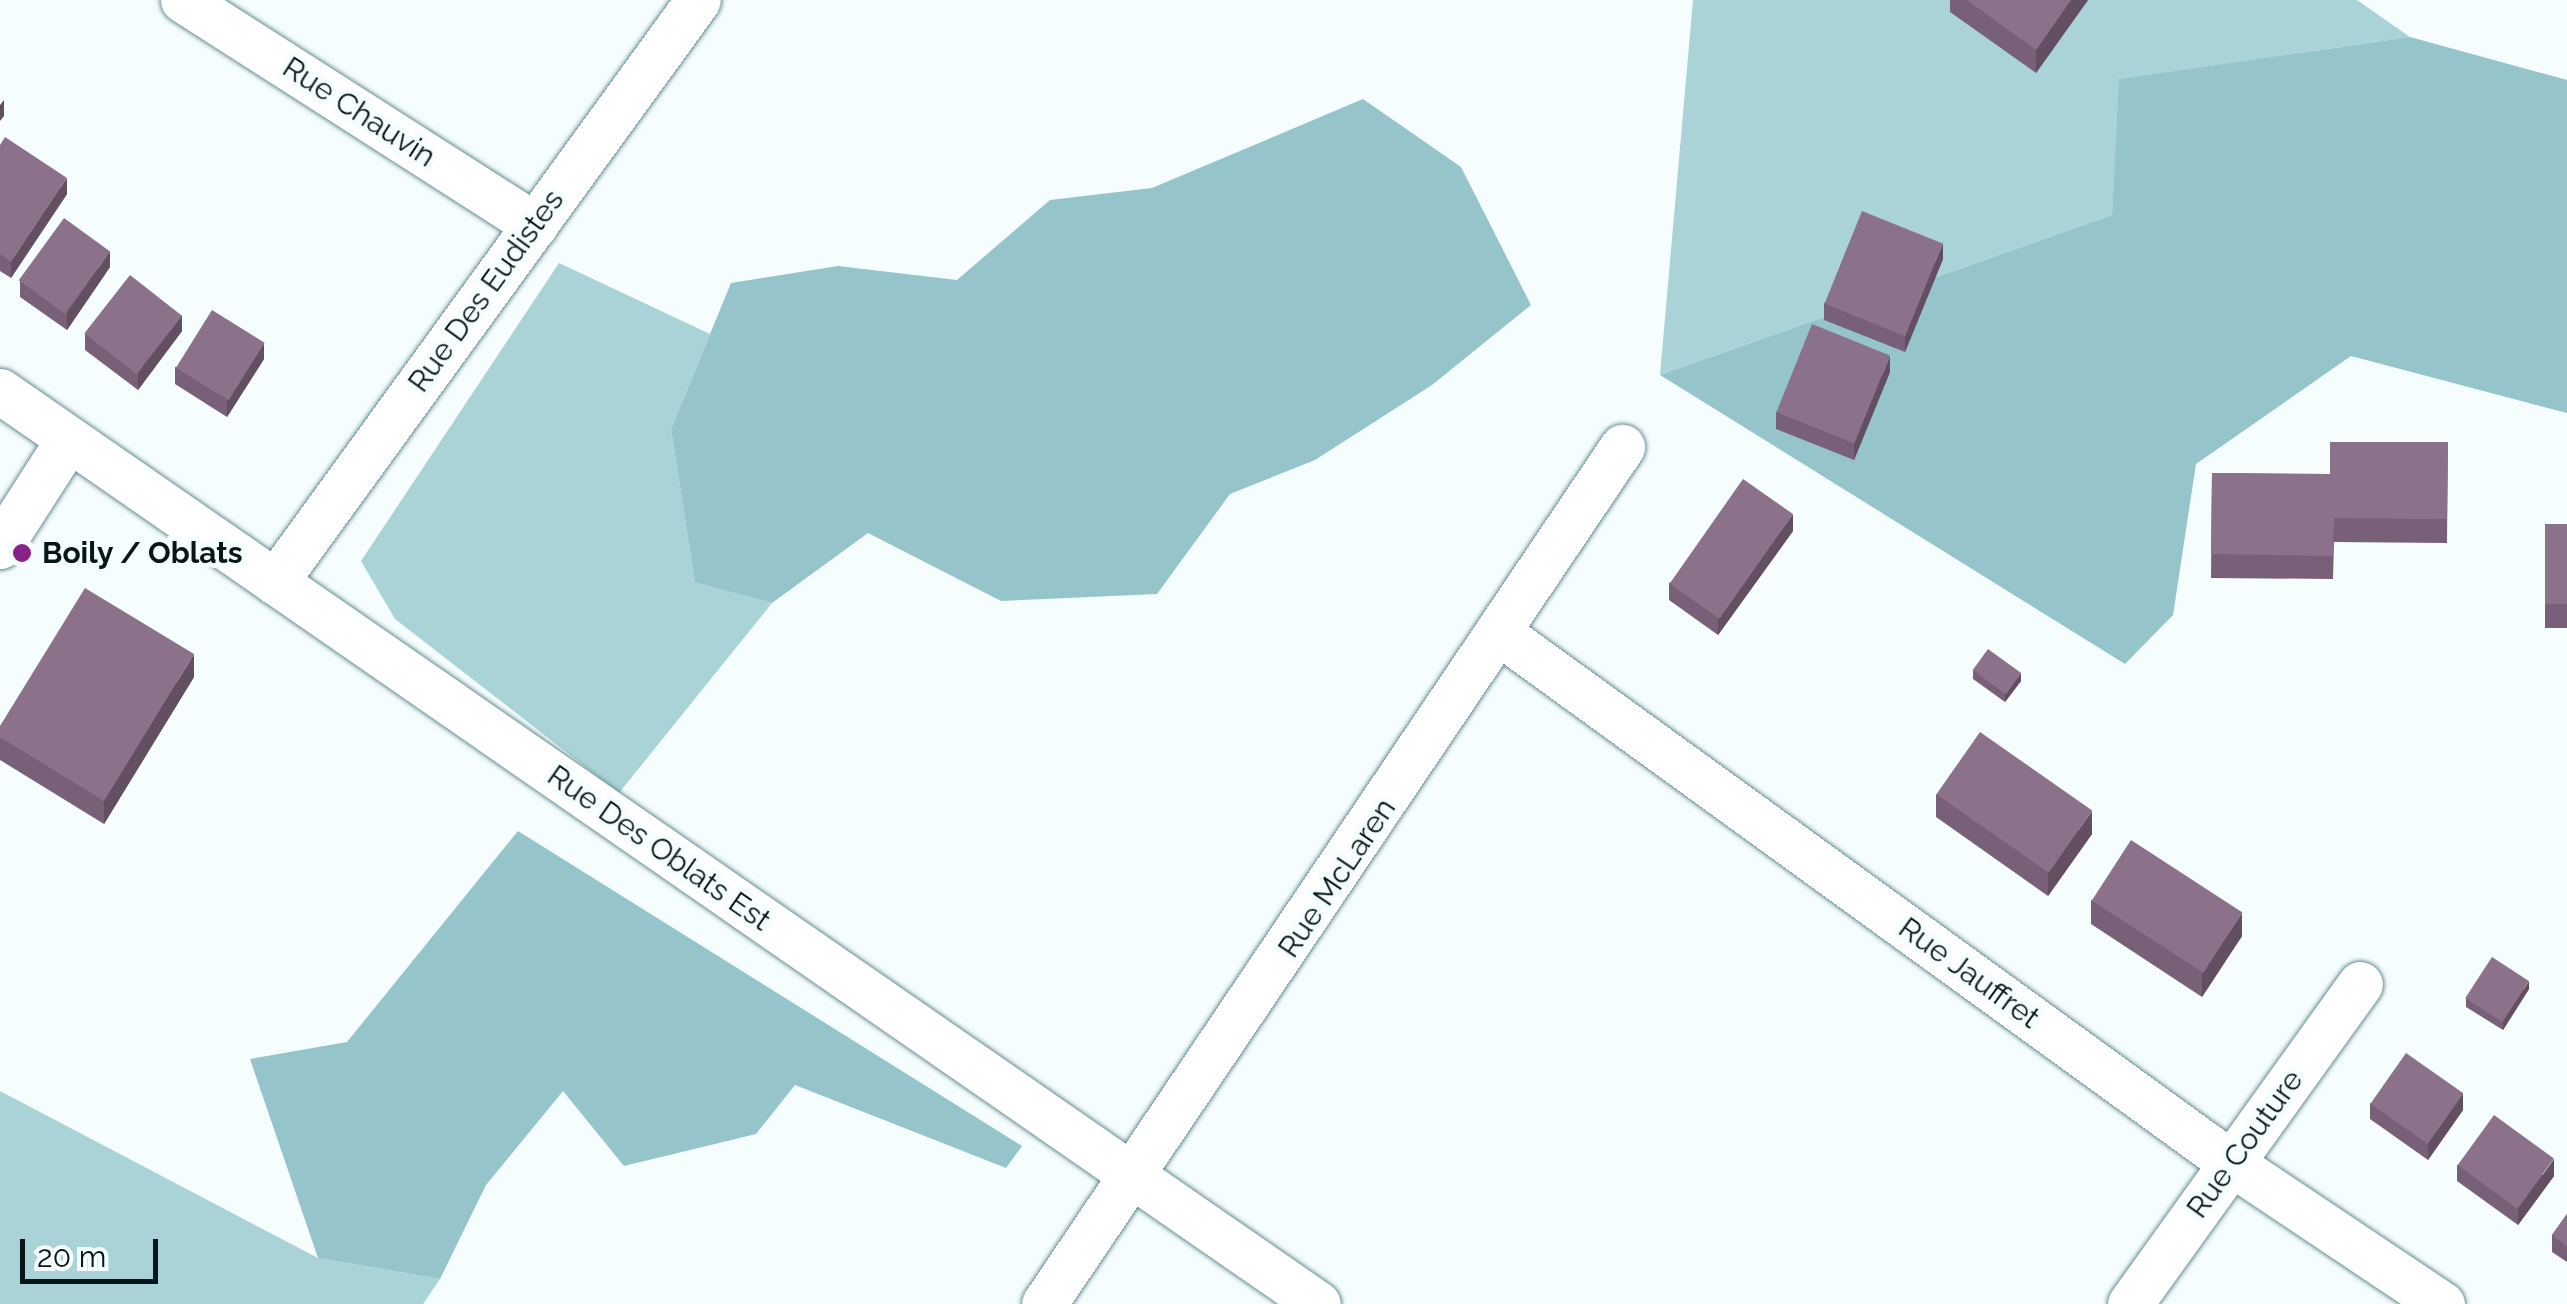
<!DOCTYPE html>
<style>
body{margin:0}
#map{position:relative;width:2567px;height:1304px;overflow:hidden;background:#f5fdfe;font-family:Raleway,sans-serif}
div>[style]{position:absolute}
.green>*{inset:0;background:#aad3d8}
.forest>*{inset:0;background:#95c4cb}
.roads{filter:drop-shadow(0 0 2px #678d93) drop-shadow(0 0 2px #678d93)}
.minor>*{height:45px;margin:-22.5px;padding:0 22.5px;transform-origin:22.5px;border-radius:22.5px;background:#fff}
.wall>*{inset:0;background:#786178;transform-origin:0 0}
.shaded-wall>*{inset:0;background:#624f61}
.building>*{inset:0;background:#8c718b;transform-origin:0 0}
.dots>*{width:28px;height:28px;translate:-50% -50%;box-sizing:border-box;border:5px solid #f5fdfe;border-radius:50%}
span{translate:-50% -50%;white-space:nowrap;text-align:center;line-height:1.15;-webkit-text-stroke:10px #f5fdfe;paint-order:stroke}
.street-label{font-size:30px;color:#071618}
.poi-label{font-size:30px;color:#071618;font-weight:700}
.left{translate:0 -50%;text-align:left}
.scale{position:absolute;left:20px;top:1239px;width:138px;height:45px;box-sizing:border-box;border:5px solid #071618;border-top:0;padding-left:12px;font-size:30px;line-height:35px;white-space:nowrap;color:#071618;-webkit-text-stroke:8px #f5fdfe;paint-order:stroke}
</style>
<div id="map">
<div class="green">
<i style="clip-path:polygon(1693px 0,2357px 0,2410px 37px,2120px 79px,2112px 215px,1660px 375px)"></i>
<i style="clip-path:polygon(559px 263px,710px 334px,671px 429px,695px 581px,772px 603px,619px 793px,395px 619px,361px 561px)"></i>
<i style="clip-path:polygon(0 1091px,318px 1258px,440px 1279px,423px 1304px,0 1304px)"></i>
</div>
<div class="forest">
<i style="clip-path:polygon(2410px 37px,2567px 80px,2567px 413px,2351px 356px,2196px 464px,2173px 615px,2125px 664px,1660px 375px,2112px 215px,2119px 79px)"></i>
<i style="clip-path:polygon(1363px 99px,1461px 167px,1531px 305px,1432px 385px,1315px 460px,1230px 494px,1157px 594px,1001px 601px,868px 533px,772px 603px,695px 582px,671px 429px,731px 283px,838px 266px,957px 280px,1050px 200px,1152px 188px)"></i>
<i style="clip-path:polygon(518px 831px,1022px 1146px,1006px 1168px,795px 1085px,756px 1134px,624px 1166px,563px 1091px,486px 1185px,440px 1279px,318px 1258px,250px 1059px,347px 1042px)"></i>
</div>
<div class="roads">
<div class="minor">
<i style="left:183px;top:0;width:418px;rotate:32.6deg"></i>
<i style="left:0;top:391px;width:1603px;rotate:34.71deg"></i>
<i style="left:0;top:546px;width:126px;rotate:-57.3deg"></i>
<i style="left:275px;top:582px;width:719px;rotate:-53.99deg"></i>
<i style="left:1501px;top:634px;width:902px;rotate:35.93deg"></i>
<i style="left:2231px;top:1163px;width:254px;rotate:33.8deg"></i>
<i style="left:1044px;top:1304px;width:1034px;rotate:-56deg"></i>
<i style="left:2130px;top:1304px;width:394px;rotate:-54.3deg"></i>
</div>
</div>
<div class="wall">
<i style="clip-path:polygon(1950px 0,2088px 0,2036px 73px,1950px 12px)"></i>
<i style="clip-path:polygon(0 145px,67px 194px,11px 278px,0 271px)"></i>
<i style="clip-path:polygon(1943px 259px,1905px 352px,1824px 320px,1824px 303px)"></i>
<i style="clip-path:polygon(110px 267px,67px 330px,20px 297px,20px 281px)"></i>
<i style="clip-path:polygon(182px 331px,138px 390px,85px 350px,85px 334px)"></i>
<i style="clip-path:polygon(264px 359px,227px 417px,175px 384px,175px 367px)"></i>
<i style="clip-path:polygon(1890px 372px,1854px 460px,1776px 429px,1776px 412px)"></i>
<i style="clip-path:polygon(2448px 442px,2447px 543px,2334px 542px,2333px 579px,2211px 578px,2212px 473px,2330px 474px)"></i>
<i style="left:2545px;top:524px;width:22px;height:104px"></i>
<i style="clip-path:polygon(1793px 531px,1718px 635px,1669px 600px,1669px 583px)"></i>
<i style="clip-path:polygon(1973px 670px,2021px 681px,2005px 702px,1973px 679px)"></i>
<i style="clip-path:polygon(194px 677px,104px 824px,0 760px,0 726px)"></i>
<i style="clip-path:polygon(1936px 794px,2092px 834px,2048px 896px,1936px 817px)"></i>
<i style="clip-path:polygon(2091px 900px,2242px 936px,2202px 997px,2091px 924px)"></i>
<i style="clip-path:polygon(2529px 989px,2503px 1030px,2466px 1007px,2466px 998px)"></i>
<i style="clip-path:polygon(2370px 1103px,2463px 1110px,2428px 1160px,2370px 1119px)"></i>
<i style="clip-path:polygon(2457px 1165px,2554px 1176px,2518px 1225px,2457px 1181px)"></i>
<i style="clip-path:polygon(2567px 1214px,2567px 1262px,2552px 1252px,2552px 1235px)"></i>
</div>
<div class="shaded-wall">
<i style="clip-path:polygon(2071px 0,2088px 0,2036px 73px,2036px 50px)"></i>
<i style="clip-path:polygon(4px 100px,4px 116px,0 121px,0 105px)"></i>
<i style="clip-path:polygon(67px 178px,67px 194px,11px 278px,11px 262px)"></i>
<i style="clip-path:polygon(1943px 243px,1943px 259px,1905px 352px,1905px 335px)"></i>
<i style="clip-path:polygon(110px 251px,110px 267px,67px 330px,67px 313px)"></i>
<i style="clip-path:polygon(182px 315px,182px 331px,138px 390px,138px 373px)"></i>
<i style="clip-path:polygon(264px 343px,264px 359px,227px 417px,227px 401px)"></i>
<i style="clip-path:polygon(1890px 356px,1890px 372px,1854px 460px,1854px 443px)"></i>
<i style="clip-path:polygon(1793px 514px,1793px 531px,1718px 635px,1718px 618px)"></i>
<i style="clip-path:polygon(194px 654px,194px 677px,104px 824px,104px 801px)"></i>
<i style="clip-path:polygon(2021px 673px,2021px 681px,2005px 702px,2005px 694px)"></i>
<i style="clip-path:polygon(2092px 811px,2092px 834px,2048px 896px,2048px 873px)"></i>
<i style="clip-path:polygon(2242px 913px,2242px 936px,2202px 997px,2202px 973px)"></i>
<i style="clip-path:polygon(2529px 981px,2529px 989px,2503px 1030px,2503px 1022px)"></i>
<i style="clip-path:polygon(2463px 1093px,2463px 1110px,2428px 1160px,2428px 1143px)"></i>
<i style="clip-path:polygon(2554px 1159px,2554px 1176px,2518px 1225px,2518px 1209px)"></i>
</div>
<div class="building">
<i style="clip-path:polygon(1967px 0,2071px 0,2036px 50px)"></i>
<i style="clip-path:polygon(5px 137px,67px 178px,11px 262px,0 254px,0 145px)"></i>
<i style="left:1862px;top:211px;width:87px;height:100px;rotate:22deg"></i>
<i style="left:64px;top:218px;width:57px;height:77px;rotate:36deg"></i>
<i style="left:130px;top:275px;width:66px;height:74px;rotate:38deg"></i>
<i style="left:212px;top:310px;width:62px;height:68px;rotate:32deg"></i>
<i style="left:1812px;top:324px;width:84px;height:95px;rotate:22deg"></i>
<i style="clip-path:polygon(2330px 442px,2448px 442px,2447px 519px,2334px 518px,2333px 556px,2211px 554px,2212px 473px,2330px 474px)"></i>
<i style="left:1743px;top:479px;width:61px;height:128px;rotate:35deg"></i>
<i style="left:2545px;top:524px;width:22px;height:80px"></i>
<i style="clip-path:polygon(85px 588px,194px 654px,104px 801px,0 737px,0 726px)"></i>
<i style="left:1988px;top:649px;width:41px;height:26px;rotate:36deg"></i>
<i style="left:1980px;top:732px;width:137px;height:76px;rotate:35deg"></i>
<i style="left:2131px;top:840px;width:133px;height:72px;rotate:33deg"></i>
<i style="left:2492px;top:957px;width:44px;height:49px;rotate:33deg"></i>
<i style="left:2406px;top:1053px;width:70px;height:62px;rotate:35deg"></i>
<i style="left:2494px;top:1115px;width:74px;height:62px;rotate:36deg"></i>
<i style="clip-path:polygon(2567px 1214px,2567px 1246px,2552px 1235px)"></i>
</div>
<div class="dots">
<i style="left:22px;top:553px;background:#88228a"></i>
</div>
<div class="street-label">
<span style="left:359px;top:112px;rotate:33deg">Rue Chauvin</span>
<span style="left:486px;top:291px;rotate:-54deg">Rue Des Eudistes</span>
<span style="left:659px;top:848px;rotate:35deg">Rue Des Oblats Est</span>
<span style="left:1337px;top:878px;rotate:-56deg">Rue McLaren</span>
<span style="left:1969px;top:973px;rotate:36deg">Rue Jauffret</span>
<span style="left:2245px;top:1144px;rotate:-54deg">Rue Couture</span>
</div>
<div class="poi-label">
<span class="left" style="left:42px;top:553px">Boily / Oblats</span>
</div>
<div class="scale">20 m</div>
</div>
